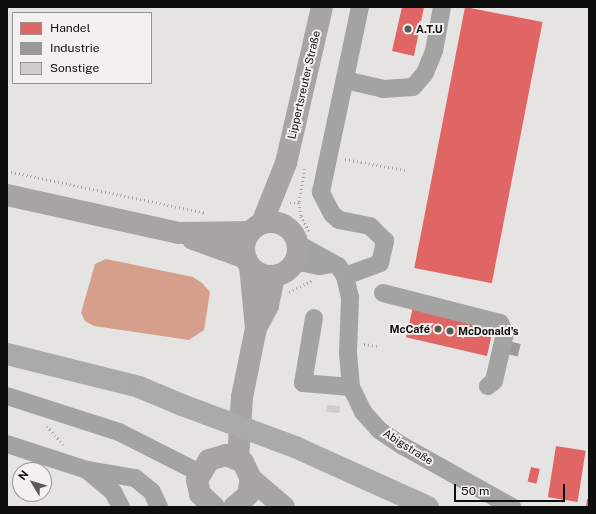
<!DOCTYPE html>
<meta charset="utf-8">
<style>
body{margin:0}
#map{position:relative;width:596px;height:514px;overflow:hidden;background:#e6e4e3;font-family:"Public Sans",sans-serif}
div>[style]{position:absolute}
.water>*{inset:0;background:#d69f8c}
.shops>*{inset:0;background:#e06666;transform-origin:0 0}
.industry>*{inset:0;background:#999;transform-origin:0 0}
.building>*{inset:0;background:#cecdcc;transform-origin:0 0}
.path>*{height:2.5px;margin-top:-1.25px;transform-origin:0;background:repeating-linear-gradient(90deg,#a5a4a4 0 1px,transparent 0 4px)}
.minor>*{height:18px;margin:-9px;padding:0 9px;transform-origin:9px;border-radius:9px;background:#a3a3a2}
.major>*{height:22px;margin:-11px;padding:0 11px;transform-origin:11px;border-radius:11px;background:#a6a4a4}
.major>.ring{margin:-11px;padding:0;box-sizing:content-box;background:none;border:22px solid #a6a4a4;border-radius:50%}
.highway>*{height:22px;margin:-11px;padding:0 11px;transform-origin:11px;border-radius:11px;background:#aaa}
.highway-bridge>*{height:22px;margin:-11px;padding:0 11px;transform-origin:11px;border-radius:11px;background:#aaa}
.dots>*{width:11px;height:11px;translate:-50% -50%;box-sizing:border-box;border:2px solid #f4f0ef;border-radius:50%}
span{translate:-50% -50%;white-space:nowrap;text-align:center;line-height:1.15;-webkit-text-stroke:4px #f4f0ef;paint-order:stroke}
.poi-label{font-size:11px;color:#0f0e0e;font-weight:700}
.left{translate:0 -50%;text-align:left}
.right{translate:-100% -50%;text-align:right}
.street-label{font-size:11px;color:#0f0e0e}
.frame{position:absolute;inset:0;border:8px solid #0f0e0e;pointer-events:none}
.legend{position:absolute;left:12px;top:12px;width:140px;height:72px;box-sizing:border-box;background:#f4f0ef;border:1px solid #989695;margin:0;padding:5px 7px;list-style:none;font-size:12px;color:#0f0e0e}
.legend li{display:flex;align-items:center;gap:8px;height:20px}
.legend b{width:20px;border:1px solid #989695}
.north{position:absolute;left:12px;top:462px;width:40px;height:40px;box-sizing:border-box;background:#f4f0ef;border:1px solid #989695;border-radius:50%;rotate:308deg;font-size:11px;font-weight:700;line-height:16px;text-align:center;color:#0f0e0e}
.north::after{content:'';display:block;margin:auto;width:14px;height:18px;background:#5a5959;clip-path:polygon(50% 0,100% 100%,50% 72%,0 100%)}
.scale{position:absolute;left:454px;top:484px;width:111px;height:18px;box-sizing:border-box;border:2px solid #0f0e0e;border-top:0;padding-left:5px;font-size:12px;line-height:14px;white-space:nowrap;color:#0f0e0e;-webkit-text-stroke:3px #f4f0ef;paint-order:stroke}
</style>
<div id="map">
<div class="water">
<i style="clip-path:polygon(106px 259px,193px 277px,202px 283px,210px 292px,204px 330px,189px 340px,94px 326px,85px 321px,81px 313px,95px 264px)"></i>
</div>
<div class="shops">
<i style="clip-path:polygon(402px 7px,424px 7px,414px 56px,392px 51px)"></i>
<i style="left:465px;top:7px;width:79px;height:266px;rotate:11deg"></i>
<i style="left:413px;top:307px;width:83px;height:31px;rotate:13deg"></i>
<i style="left:556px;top:446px;width:30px;height:52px;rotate:9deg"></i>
<i style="left:531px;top:467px;width:9px;height:15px;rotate:13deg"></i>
<i style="clip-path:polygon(587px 499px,589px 499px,589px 507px,586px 507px)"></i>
</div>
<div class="industry">
<i style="left:508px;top:341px;width:13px;height:13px;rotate:13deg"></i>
</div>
<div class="building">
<i style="left:327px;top:405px;width:13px;height:7px;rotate:4deg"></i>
</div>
<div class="path">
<i style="left:345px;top:159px;width:61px;rotate:10.4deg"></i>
<i style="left:305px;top:169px;width:35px;rotate:100deg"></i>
<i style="left:299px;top:203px;width:13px;rotate:81deg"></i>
<i style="left:301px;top:216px;width:17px;rotate:62deg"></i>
<i style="left:7px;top:171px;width:203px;rotate:11.9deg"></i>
<i style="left:290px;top:203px;width:9px"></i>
<i style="left:289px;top:292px;width:25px;rotate:-27deg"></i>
<i style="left:364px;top:344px;width:13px;rotate:9deg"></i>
<i style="left:47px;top:426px;width:25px;rotate:48deg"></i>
</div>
<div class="minor">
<i style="left:345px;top:80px;width:39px;rotate:13deg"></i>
<i style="left:383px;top:89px;width:30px;rotate:-4deg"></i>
<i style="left:413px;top:87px;width:18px;rotate:-49deg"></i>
<i style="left:425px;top:73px;width:24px;rotate:-68deg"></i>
<i style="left:434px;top:51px;width:45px;rotate:-79.7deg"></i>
<i style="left:298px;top:244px;width:46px;rotate:28.8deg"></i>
<i style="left:338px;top:266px;width:12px;rotate:55deg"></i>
<i style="left:345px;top:276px;width:23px;rotate:77deg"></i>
<i style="left:350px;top:298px;width:55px;rotate:92.1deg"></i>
<i style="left:348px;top:353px;width:34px;rotate:85deg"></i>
<i style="left:351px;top:387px;width:28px;rotate:64deg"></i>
<i style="left:363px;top:412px;width:24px;rotate:48deg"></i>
<i style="left:379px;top:430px;width:29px;rotate:34deg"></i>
<i style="left:403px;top:446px;width:125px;rotate:29.2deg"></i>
<i style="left:295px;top:261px;width:25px;rotate:12deg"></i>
<i style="left:319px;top:266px;width:12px;rotate:-9deg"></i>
<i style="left:345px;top:276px;width:37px;rotate:-20deg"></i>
<i style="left:380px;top:263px;width:23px;rotate:-77deg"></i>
<i style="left:385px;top:241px;width:21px;rotate:-135deg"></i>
<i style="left:370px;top:226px;width:32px;rotate:-169deg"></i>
<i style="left:339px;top:220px;width:9px;rotate:-139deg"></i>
<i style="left:332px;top:214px;width:25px;rotate:-117deg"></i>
<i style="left:321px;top:192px;width:189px;rotate:-78.1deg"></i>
<i style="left:383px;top:293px;width:121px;rotate:14.4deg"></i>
<i style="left:500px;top:323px;width:11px;rotate:63deg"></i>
<i style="left:505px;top:333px;width:49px;rotate:102.9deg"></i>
<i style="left:494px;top:381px;width:8px;rotate:140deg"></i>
<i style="left:314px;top:318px;width:66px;rotate:99.6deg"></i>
<i style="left:303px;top:383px;width:48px;rotate:4.8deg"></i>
<i style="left:7px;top:396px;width:118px;rotate:17.8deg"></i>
<i style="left:119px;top:432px;width:89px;rotate:26.9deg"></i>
<i style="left:7px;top:444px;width:84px;rotate:18deg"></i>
<i style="left:87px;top:470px;width:34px;rotate:40deg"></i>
<i style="left:113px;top:492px;width:17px;rotate:62deg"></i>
<i style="left:87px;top:470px;width:49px;rotate:9.5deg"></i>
<i style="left:135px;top:478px;width:22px;rotate:39deg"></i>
<i style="left:152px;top:492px;width:17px;rotate:65deg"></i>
</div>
<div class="major">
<i style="left:7px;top:195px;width:176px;rotate:12.5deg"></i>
<i style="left:179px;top:233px;width:71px;rotate:-0.8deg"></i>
<i class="ring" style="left:244px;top:222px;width:32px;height:32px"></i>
<i style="left:262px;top:223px;width:65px;rotate:-68.2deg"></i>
<i style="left:286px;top:163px;width:160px;rotate:-77deg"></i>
<i style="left:193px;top:239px;width:56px;rotate:19.7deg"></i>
<i style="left:250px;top:266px;width:62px;rotate:84.5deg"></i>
<i style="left:238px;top:459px;width:62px;rotate:-86.3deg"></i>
<i style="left:242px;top:397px;width:70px;rotate:-78.5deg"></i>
<i style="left:256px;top:328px;width:26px;rotate:-62deg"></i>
<i style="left:268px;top:305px;width:30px;rotate:-78deg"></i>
<i style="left:251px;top:479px;width:43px;rotate:40.3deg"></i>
<i style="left:214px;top:507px;width:19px;rotate:-137deg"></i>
<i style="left:200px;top:494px;width:14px;rotate:-102deg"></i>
<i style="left:197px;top:480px;width:23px;rotate:-59deg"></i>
<i style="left:209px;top:460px;width:18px;rotate:-16deg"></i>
<i style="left:226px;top:455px;width:18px;rotate:22deg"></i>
<i style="left:243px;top:462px;width:19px;rotate:65deg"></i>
<i style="left:251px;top:479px;width:16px;rotate:101deg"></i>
<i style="left:248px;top:495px;width:18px;rotate:139deg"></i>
</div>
<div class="highway">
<i style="left:7px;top:354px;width:136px;rotate:14deg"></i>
<i style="left:139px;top:387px;width:47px;rotate:22.7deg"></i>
<i style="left:295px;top:447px;width:146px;rotate:24.3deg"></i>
</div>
<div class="highway-bridge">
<i style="left:182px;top:405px;width:121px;rotate:20.4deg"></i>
</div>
<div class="dots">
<i style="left:408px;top:29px;background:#5a5959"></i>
<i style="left:438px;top:329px;background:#5a5959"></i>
<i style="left:450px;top:331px;background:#5a5959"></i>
</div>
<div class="poi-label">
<span class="left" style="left:416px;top:29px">A.T.U</span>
<span class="right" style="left:430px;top:329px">McCafé</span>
<span class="left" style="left:458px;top:331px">McDonald's</span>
</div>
<div class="street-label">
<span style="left:304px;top:85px;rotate:-77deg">Lippertsreuter Straße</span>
<span style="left:408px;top:447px;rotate:32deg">Abigstraße</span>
</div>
<div class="frame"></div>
<ul class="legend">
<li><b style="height:11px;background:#e06666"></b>Handel</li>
<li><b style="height:11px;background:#999"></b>Industrie</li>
<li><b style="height:11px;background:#cecdcc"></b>Sonstige</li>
</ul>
<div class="north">N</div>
<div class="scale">50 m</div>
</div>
